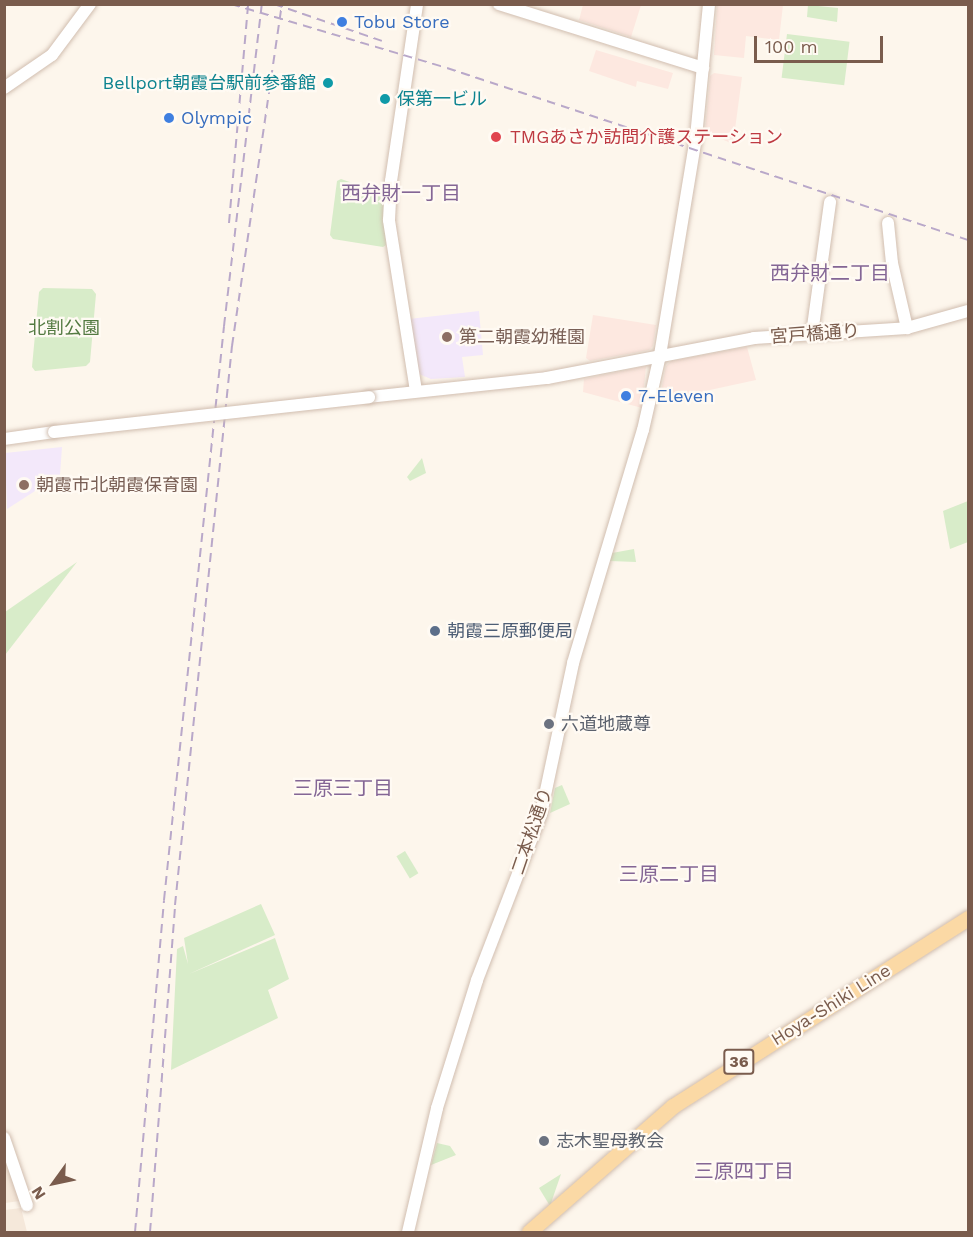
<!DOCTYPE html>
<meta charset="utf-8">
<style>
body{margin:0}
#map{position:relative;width:973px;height:1237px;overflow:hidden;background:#fdf6ec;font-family:"Work Sans","Noto Sans JP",sans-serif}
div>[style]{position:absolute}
.residential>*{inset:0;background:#f5e8da}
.commercial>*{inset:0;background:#fde8e0}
.education>*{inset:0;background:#f3e8fa}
.green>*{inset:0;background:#d8ecc9;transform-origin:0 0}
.roads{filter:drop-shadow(0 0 2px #d1beb0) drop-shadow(0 0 2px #d1beb0)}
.tertiary>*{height:12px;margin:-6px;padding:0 6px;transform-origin:6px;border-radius:6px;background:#fff}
.primary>*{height:15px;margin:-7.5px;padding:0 7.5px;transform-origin:7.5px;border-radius:7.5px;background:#fbd9a5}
.rail>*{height:2px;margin-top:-1px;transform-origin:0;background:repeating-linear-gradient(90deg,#b9a8c9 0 9px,transparent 0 15px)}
.bridges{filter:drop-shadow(0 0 2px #d1beb0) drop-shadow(0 0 2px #d1beb0)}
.tertiary-bridge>*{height:12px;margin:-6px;padding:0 6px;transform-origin:6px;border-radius:6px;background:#fff}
.dots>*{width:16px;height:16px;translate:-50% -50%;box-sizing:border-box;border:3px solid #fffaf3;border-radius:50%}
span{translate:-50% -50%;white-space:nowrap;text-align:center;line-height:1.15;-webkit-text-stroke:4.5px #fffaf3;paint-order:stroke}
.shield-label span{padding:2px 4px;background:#fffaf3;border:2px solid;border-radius:4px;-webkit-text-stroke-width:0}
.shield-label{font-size:16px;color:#7a5c4d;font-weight:700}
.shop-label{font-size:18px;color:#366cbe}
.left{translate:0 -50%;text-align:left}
.culture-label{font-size:18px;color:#0d838f}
.right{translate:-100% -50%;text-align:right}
.health-label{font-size:18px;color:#be3a42}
.park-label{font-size:18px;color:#537a41}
.street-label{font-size:18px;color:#7a5c4d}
.education-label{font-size:18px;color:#785e54}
.service-label{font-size:18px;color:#4e5e75}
.worship-label{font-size:18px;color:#5b616d}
.neighbourhood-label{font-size:20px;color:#846695}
.frame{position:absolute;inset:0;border:6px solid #7a5c4d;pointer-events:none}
.north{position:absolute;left:24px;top:1153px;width:60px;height:60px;-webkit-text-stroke:4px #fffaf3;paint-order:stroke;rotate:237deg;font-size:16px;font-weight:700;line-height:24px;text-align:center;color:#7a5c4d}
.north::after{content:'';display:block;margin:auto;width:21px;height:27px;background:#7a5c4d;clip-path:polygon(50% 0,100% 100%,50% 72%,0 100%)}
.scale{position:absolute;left:754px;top:36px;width:129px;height:27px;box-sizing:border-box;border:3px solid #7a5c4d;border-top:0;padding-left:8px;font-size:18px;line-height:21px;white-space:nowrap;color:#7a5c4d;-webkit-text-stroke:4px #fffaf3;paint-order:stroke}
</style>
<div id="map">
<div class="residential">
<i style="clip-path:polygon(5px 1156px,20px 1201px,5px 1203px)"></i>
<i style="clip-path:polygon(21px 1208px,27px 1232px,5px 1232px,5px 1210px)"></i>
</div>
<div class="commercial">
<i style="clip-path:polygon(583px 5px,641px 5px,631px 37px,579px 20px)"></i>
<i style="clip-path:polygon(717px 5px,783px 5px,779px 40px,746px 36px,744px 58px,714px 55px)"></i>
<i style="clip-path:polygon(596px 50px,673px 73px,668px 89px,637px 81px,636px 87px,589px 71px)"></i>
<i style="clip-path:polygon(714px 73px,742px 77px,733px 144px,705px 132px,710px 76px)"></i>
<i style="clip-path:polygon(593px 315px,656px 325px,653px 346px,649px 350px,590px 361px,586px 358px)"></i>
<i style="clip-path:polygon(747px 347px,756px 380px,659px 401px,666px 366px,671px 361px)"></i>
<i style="clip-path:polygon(646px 366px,642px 408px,583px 392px,584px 379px)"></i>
</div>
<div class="education">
<i style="clip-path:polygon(479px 311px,483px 355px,462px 357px,465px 377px,431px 379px,419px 374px,409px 319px)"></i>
<i style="clip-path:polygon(62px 447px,60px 475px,7px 509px,5px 453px)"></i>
</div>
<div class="green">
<i style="clip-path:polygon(808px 5px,838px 8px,837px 22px,807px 17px)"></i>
<i style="left:787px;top:34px;width:63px;height:44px;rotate:7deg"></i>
<i style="clip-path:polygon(341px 179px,384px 194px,386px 245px,383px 247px,333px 239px,330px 235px,337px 181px)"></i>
<i style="clip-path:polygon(43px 288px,92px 289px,96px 294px,90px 362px,86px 366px,35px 371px,32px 367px,39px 292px)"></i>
<i style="clip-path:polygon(422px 458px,426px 473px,410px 481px,407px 477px)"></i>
<i style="clip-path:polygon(968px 501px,968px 542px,950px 549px,943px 511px)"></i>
<i style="clip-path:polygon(634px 549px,636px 562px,610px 561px,612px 553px)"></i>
<i style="clip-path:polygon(77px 562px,5px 655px,5px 612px)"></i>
<i style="clip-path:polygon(562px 785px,570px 804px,550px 813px,555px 788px)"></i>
<i style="left:405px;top:851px;width:26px;height:10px;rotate:59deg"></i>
<i style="clip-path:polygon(261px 904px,275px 935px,189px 974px,275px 938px,289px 979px,268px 990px,278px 1018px,171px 1070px,177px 949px,183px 946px,188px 964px,184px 938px)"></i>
<i style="clip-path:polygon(437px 1143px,450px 1146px,456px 1155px,431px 1165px)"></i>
<i style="clip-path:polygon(561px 1174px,550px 1206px,539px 1188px)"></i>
</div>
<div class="roads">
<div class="tertiary">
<i style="left:499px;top:4px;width:214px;rotate:17.4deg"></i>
<i style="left:4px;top:88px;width:58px;rotate:-34.5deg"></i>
<i style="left:52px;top:55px;width:64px;rotate:-53.3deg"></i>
<i style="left:888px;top:223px;width:40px;rotate:84.3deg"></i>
<i style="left:892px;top:263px;width:67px;rotate:77deg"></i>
<i style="left:812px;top:334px;width:133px;rotate:-82.2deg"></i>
<i style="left:416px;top:391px;width:173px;rotate:-99deg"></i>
<i style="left:389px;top:220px;width:39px;rotate:-87deg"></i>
<i style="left:391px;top:181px;width:179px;rotate:-81.6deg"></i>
<i style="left:369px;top:397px;width:179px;rotate:-6.1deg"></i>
<i style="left:547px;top:378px;width:211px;rotate:-10.9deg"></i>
<i style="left:754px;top:338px;width:153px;rotate:-3.7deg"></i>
<i style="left:907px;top:328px;width:63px;rotate:-15.6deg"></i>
<i style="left:4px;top:439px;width:50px;rotate:-8deg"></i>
<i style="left:4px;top:1138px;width:71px;rotate:71.1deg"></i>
<i style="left:408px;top:1232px;width:127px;rotate:-76.8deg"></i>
<i style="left:437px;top:1108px;width:134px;rotate:-72.6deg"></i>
<i style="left:477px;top:980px;width:178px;rotate:-68.9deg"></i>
<i style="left:541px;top:814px;width:154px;rotate:-78deg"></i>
<i style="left:573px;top:663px;width:243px;rotate:-73.3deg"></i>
<i style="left:643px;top:430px;width:77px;rotate:-77.2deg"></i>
<i style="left:660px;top:355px;width:221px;rotate:-80.6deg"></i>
<i style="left:696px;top:137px;width:134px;rotate:-84.4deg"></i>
</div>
<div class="primary">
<i style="left:529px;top:1232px;width:191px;rotate:-41.2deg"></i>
<i style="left:673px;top:1106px;width:350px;rotate:-32.5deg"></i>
</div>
</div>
<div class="rail">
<i style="left:231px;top:4px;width:225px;rotate:16.5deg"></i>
<i style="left:447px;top:68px;width:549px;rotate:18.27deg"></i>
<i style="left:274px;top:4px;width:114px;rotate:18.9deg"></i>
<i style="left:229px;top:223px;width:220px;rotate:-85deg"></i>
<i style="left:135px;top:1232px;width:333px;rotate:-85deg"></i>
<i style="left:164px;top:900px;width:577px;rotate:-84.03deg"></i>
<i style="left:224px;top:326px;width:324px;rotate:-83.3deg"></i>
<i style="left:150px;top:1232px;width:328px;rotate:-85.6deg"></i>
<i style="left:175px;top:905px;width:562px;rotate:-84.18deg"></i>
<i style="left:232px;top:346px;width:346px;rotate:-81.7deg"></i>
</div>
<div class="bridges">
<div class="tertiary-bridge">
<i style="left:54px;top:432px;width:317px;rotate:-6.3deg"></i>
</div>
</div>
<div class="dots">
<i style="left:342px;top:22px;background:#3f7fe0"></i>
<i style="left:328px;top:83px;background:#0f9aa8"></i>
<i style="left:385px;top:99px;background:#0f9aa8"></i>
<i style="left:169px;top:118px;background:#3f7fe0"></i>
<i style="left:496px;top:137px;background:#e0444e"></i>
<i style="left:447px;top:337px;background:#8d6e63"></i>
<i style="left:626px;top:396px;background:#3f7fe0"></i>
<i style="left:24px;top:485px;background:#8d6e63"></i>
<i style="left:435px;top:631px;background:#5c6f8a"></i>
<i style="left:549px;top:724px;background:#6b7280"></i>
<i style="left:544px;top:1141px;background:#6b7280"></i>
</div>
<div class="shield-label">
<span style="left:739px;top:1062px">36</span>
</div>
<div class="shop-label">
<span class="left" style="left:354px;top:22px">Tobu Store</span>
<span class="left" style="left:181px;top:118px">Olympic</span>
<span class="left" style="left:638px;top:396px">7-Eleven</span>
</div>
<div class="culture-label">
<span class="right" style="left:316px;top:83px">Bellport朝霞台駅前参番館</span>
<span class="left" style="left:397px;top:99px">保第一ビル</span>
</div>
<div class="health-label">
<span class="left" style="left:510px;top:137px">TMGあさか訪問介護ステーション</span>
</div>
<div class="park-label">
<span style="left:64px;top:328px">北割公園</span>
</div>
<div class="street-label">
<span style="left:815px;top:334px;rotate:-4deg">宮戸橋通り</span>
<span style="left:532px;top:831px;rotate:-71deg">二本松通り</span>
<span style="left:831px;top:1005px;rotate:-32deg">Hoya-Shiki Line</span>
</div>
<div class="education-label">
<span class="left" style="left:459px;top:337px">第二朝霞幼稚園</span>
<span class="left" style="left:36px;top:485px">朝霞市北朝霞保育園</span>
</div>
<div class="service-label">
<span class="left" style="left:447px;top:631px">朝霞三原郵便局</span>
</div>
<div class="worship-label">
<span class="left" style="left:561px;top:724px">六道地蔵尊</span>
<span class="left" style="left:556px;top:1141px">志木聖母教会</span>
</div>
<div class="neighbourhood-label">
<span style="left:401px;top:193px">西弁財一丁目</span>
<span style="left:830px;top:273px">西弁財二丁目</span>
<span style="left:343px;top:788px">三原三丁目</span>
<span style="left:669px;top:874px">三原二丁目</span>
<span style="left:744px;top:1171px">三原四丁目</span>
</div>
<div class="frame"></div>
<div class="north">N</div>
<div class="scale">100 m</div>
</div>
